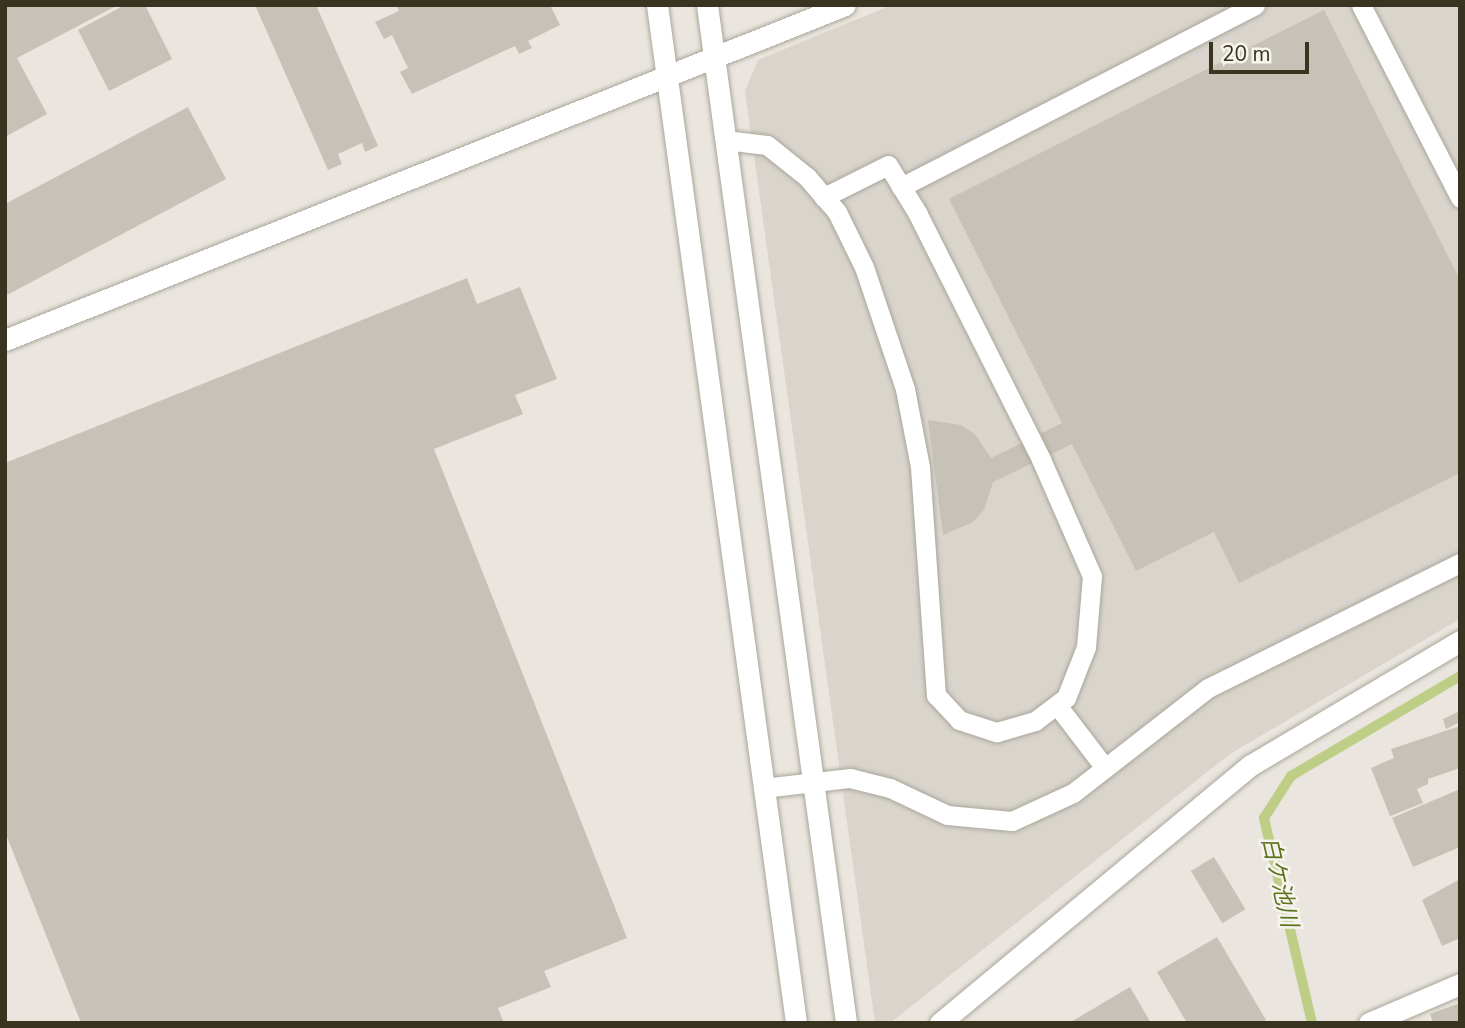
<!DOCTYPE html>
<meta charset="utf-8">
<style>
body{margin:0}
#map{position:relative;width:1465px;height:1028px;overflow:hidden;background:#eae6df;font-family:"Nunito Sans","Noto Sans JP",sans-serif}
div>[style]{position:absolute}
.built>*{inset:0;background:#d9d5cd}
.stream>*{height:10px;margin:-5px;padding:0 5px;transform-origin:5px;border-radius:5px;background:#bece87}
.building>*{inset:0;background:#c7c2b7;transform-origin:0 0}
.roads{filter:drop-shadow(0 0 2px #aaa69a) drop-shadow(0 0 2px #aaa69a)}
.lane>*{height:19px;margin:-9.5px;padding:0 9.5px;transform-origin:9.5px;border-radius:9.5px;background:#fff}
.street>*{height:21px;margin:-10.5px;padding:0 10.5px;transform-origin:10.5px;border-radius:10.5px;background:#fff}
span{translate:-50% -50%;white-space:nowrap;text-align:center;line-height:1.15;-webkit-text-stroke:5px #f7f3ef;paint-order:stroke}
.water-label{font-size:23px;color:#5d731d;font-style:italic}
.frame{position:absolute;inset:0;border:7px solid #393420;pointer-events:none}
.scale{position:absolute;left:1209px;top:42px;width:100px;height:32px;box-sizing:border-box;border:4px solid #393420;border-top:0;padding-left:9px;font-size:21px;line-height:24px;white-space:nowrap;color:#393420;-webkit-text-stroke:5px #f7f3ef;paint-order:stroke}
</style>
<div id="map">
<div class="built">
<i style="clip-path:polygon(892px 5px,1460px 5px,1460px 619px,1230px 754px,890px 1023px,875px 1023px,745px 91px,758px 60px)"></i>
</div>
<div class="stream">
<i style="left:1312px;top:1023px;width:211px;rotate:-103.2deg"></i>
<i style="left:1264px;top:818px;width:50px;rotate:-57.3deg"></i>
<i style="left:1291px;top:776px;width:196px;rotate:-30.6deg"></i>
</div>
<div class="building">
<i style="clip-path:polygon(5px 5px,118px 5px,17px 58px,47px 114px,5px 137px)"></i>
<i style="clip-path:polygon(125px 5px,145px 5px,172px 59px,109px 91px,78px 30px)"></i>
<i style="clip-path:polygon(255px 5px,316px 5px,378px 146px,365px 152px,362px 143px,338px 154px,342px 164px,328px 170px)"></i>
<i style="clip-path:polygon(396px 5px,550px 5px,560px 25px,528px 41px,532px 48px,519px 54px,515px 46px,412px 94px,400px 72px,408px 68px,392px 35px,384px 39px,375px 22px,399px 11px)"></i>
<i style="clip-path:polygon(1324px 10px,1460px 280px,1460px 473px,1239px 583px,1214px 532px,1136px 571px,1072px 444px,993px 482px,984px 510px,973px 522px,943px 535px,928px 420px,961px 425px,975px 434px,991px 458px,1062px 423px,949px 199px)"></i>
<i style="clip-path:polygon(188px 107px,226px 179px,5px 296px,5px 204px)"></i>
<i style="clip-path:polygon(467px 278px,477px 304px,520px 287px,557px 379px,515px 395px,523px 414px,434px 449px,627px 938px,544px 971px,551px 987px,498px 1008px,504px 1023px,81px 1023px,5px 832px,5px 463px)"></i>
<i style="clip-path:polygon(1460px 711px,1460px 722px,1446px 729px,1443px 719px)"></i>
<i style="clip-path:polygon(1460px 726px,1460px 768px,1428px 779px,1428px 784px,1417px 789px,1423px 803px,1390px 816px,1371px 768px,1394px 758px,1391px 749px)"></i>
<i style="clip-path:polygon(1460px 789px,1460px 847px,1413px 867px,1392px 818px)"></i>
<i style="left:1214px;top:857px;width:61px;height:27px;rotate:59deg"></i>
<i style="clip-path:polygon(1460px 879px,1460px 938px,1442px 946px,1422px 900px)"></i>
<i style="clip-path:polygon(1217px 937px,1266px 1020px,1262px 1023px,1187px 1023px,1157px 972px)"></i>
<i style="clip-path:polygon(1130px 987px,1151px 1023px,1069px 1023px)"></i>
<i style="clip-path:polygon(1460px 1003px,1460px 1023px,1433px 1023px,1430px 1014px)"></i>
</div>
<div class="roads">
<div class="lane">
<i style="left:1361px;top:5px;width:217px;rotate:62.8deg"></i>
<i style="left:725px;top:140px;width:42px;rotate:6.8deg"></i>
<i style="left:767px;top:145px;width:51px;rotate:38.7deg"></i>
<i style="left:807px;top:177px;width:46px;rotate:49.4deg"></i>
<i style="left:837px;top:212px;width:61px;rotate:63.9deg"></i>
<i style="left:864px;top:267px;width:129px;rotate:71.4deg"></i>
<i style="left:905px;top:389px;width:79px;rotate:79.1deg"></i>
<i style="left:920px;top:467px;width:229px;rotate:86deg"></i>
<i style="left:936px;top:695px;width:34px;rotate:47deg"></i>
<i style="left:959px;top:720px;width:40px;rotate:18deg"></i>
<i style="left:997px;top:732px;width:40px;rotate:-16deg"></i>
<i style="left:1035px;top:721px;width:39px;rotate:-37deg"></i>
<i style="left:1066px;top:698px;width:55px;rotate:-68.6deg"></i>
<i style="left:1086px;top:647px;width:71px;rotate:-85.2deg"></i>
<i style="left:1092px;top:576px;width:128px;rotate:-113.6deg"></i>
<i style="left:1041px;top:459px;width:274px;rotate:-116.7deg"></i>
<i style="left:918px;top:214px;width:57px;rotate:-121.5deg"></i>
<i style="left:888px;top:165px;width:72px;rotate:153.4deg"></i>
<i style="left:901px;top:187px;width:398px;rotate:-27.2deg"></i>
<i style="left:1057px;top:705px;width:79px;rotate:52.7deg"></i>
<i style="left:763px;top:788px;width:88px;rotate:-6.6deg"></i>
<i style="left:850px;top:778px;width:41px;rotate:14deg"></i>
<i style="left:890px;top:788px;width:63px;rotate:25.3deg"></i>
<i style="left:947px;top:815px;width:65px;rotate:5.3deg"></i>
<i style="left:1012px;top:821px;width:67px;rotate:-24.7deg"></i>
<i style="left:1073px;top:793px;width:171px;rotate:-37.9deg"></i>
<i style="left:1208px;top:688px;width:281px;rotate:-26.4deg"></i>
</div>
<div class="street">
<i style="left:657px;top:5px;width:1027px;rotate:82.22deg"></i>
<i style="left:707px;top:5px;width:1027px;rotate:82.22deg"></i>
<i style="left:5px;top:340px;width:904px;rotate:-21.74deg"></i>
<i style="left:940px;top:1023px;width:404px;rotate:-39.7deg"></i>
<i style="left:1251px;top:765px;width:243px;rotate:-30.7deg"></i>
<i style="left:1369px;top:1023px;width:99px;rotate:-23.2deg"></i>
</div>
</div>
<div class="water-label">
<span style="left:1279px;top:882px;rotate:77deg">白ケ池川</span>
</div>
<div class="frame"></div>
<div class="scale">20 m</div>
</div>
